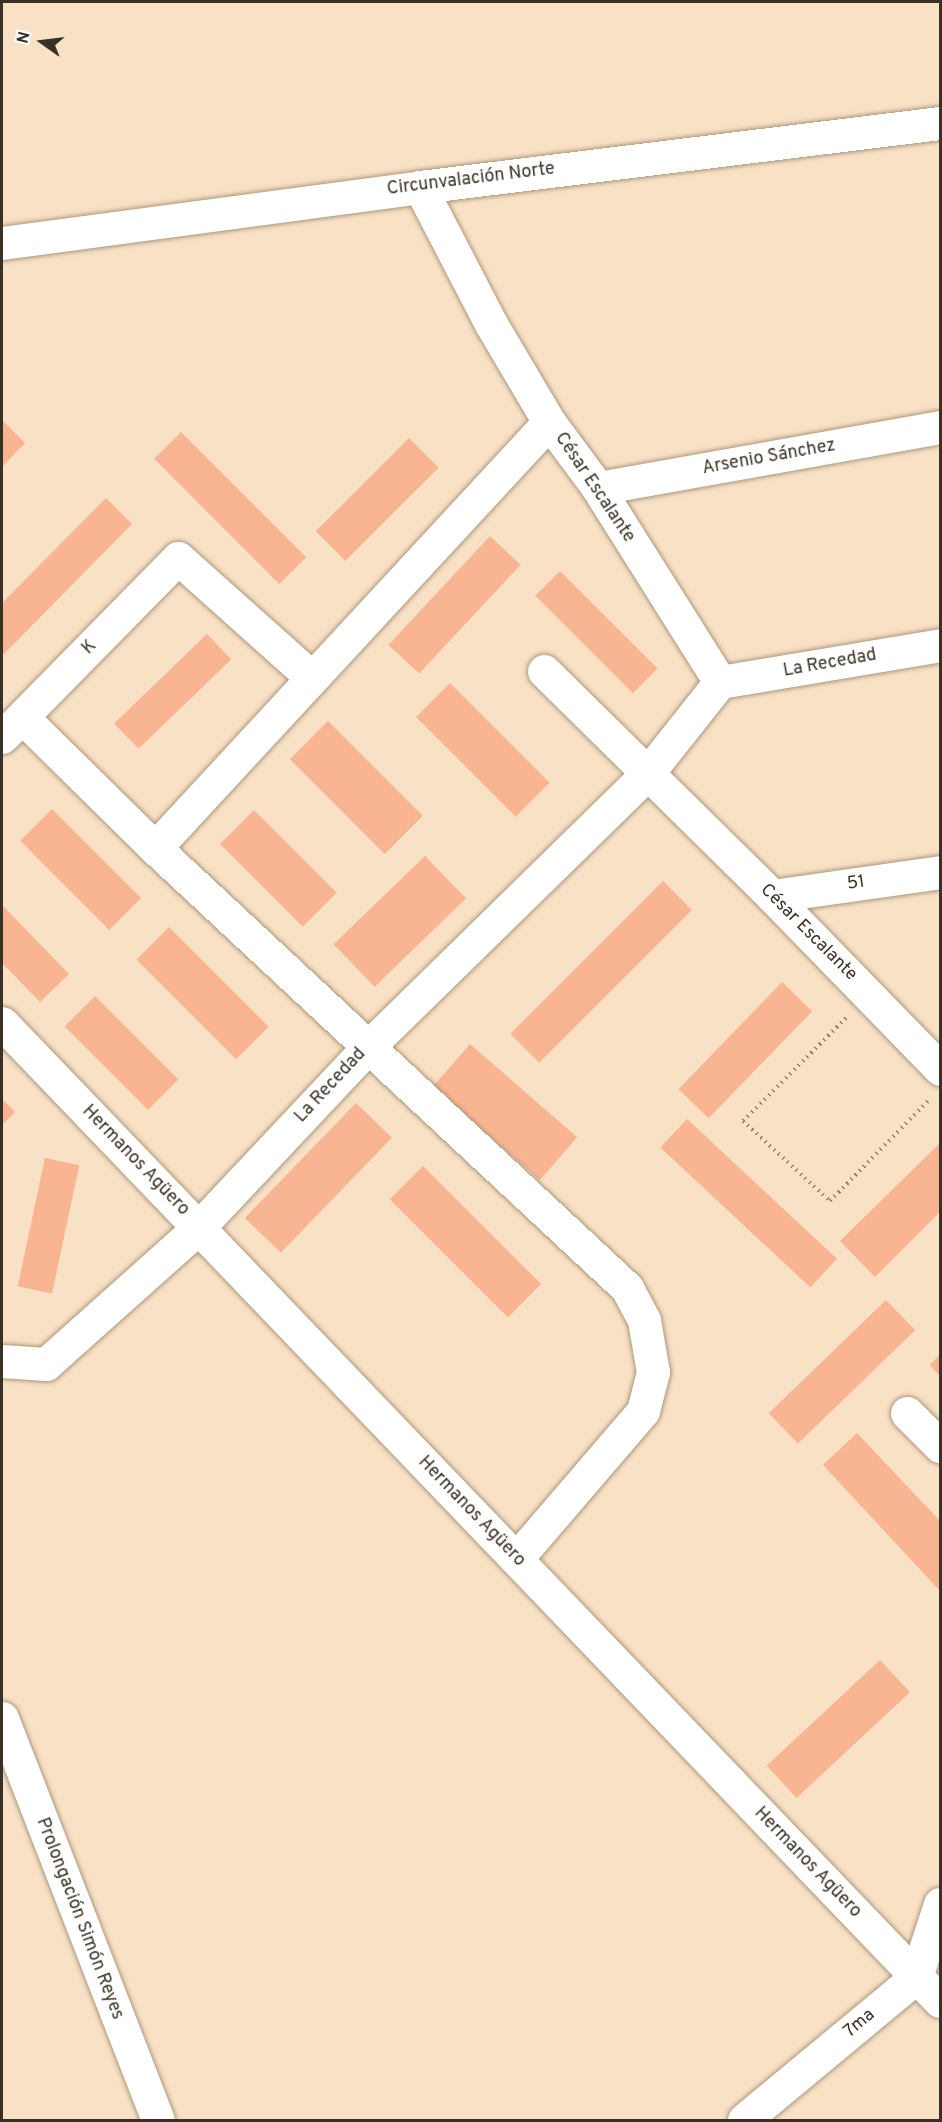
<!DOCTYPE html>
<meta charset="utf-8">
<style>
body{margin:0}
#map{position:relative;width:942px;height:2122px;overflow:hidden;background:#f8e1c5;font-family:Overpass,sans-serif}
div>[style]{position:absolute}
.building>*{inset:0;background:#f9b492;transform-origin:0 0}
.path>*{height:4px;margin-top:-2px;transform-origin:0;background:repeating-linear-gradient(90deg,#938471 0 1.5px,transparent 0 6px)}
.roads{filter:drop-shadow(0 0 2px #ad987d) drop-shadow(0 0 2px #ad987d)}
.minor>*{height:33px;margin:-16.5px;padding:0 16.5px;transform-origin:16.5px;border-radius:16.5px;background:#fff}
span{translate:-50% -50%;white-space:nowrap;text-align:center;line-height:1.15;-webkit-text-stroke:4.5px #fff;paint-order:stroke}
.street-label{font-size:18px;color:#393126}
.frame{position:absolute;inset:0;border:3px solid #393126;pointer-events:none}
.north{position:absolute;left:12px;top:12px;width:60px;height:60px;-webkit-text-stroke:4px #fff;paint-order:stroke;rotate:284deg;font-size:16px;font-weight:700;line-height:24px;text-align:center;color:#393126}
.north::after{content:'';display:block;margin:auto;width:21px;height:27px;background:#393126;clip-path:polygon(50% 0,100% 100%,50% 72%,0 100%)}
</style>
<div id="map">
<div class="building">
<i style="clip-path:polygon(2px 420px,25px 443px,2px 467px)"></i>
<i style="left:181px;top:432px;width:177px;height:38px;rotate:45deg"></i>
<i style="left:409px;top:438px;width:42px;height:132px;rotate:45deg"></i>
<i style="clip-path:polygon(106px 498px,132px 524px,2px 656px,2px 603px)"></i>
<i style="left:490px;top:536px;width:42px;height:149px;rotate:43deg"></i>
<i style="left:560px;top:571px;width:138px;height:35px;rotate:45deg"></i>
<i style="left:207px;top:634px;width:35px;height:129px;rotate:46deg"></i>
<i style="left:450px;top:683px;width:141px;height:48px;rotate:45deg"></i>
<i style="left:328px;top:721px;width:134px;height:54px;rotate:45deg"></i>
<i style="left:52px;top:809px;width:126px;height:45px;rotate:45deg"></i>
<i style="left:254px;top:810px;width:117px;height:48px;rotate:45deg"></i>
<i style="left:425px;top:856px;width:59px;height:127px;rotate:46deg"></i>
<i style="left:663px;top:881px;width:41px;height:216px;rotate:45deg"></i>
<i style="clip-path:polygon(2px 905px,69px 974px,40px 1002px,2px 963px)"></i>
<i style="left:169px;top:927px;width:141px;height:46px;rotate:45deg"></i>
<i style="left:782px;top:982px;width:42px;height:149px;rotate:44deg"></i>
<i style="left:95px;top:996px;width:118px;height:43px;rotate:45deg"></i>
<i style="left:470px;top:1044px;width:142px;height:57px;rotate:41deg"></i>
<i style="clip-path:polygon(2px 1099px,15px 1112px,2px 1125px)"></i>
<i style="left:356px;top:1103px;width:50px;height:160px;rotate:44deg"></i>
<i style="left:687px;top:1119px;width:205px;height:39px;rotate:43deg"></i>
<i style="clip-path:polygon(940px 1143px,940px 1212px,875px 1277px,840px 1241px)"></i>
<i style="left:45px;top:1158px;width:35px;height:131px;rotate:12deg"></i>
<i style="left:423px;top:1166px;width:167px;height:47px;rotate:45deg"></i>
<i style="left:886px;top:1300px;width:42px;height:163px;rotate:46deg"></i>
<i style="clip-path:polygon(940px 1354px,940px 1376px,930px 1365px)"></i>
<i style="clip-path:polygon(857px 1433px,940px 1521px,940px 1591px,823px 1465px)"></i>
<i style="left:880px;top:1660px;width:44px;height:155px;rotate:47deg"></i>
</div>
<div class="path">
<i style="left:846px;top:1018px;width:146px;rotate:135deg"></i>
<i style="left:743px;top:1121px;width:118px;rotate:42.6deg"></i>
<i style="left:830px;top:1201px;width:141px;rotate:-45.6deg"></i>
</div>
<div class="roads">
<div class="minor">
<i style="left:2px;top:243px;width:422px;rotate:-7.6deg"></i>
<i style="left:420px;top:187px;width:524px;rotate:-7.02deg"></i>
<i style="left:598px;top:488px;width:347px;rotate:-10.1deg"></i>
<i style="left:544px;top:671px;width:320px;rotate:44.6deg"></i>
<i style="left:772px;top:896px;width:241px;rotate:45.8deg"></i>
<i style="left:720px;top:682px;width:223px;rotate:-9.5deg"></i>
<i style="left:22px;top:717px;width:187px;rotate:44.6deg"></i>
<i style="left:155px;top:848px;width:645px;rotate:42.99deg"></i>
<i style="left:627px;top:1288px;width:36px;rotate:62deg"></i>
<i style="left:644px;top:1320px;width:53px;rotate:80.2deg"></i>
<i style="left:653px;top:1372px;width:40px;rotate:104.4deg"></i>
<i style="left:643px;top:1411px;width:195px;rotate:130.6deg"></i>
<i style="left:2px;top:737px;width:251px;rotate:-45.5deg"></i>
<i style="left:178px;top:558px;width:178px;rotate:41.8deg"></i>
<i style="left:155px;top:848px;width:580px;rotate:-47.23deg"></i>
<i style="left:772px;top:896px;width:170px;rotate:-8.1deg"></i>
<i style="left:2px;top:1023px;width:1355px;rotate:46.2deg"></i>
<i style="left:2px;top:1361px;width:44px;rotate:3.9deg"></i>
<i style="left:46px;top:1364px;width:205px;rotate:-41.8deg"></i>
<i style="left:199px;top:1227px;width:247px;rotate:-46.8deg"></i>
<i style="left:368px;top:1047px;width:390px;rotate:-44.4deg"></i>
<i style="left:647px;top:774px;width:117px;rotate:-51.6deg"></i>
<i style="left:720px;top:682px;width:229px;rotate:-122.2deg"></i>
<i style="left:598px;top:488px;width:82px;rotate:-126.6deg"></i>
<i style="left:549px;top:422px;width:114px;rotate:-120.6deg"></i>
<i style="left:491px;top:324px;width:154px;rotate:-117.4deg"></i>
<i style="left:907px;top:1413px;width:47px;rotate:45deg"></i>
<i style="left:2px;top:1718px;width:431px;rotate:68.8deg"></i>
<i style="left:744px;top:2120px;width:224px;rotate:-39.7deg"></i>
<i style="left:916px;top:1977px;width:77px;rotate:-71.8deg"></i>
</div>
</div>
<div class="street-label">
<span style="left:471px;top:180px;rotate:-7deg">Circunvalación Norte</span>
<span style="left:769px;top:458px;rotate:-10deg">Arsenio Sánchez</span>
<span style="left:594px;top:488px;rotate:56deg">César Escalante</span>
<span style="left:90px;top:648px;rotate:-45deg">K</span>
<span style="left:830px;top:664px;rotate:-10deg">La Recedad</span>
<span style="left:856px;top:884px;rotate:-8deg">51</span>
<span style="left:808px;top:933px;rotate:45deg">César Escalante</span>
<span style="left:331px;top:1086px;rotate:-47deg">La Recedad</span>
<span style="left:135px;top:1161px;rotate:46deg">Hermanos Agüero</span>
<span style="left:471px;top:1512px;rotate:46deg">Hermanos Agüero</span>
<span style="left:807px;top:1863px;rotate:46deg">Hermanos Agüero</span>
<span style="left:79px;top:1919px;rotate:69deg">Prolongación Simón Reyes</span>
<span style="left:860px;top:2024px;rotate:-40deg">7ma</span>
</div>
<div class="frame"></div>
<div class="north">N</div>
</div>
